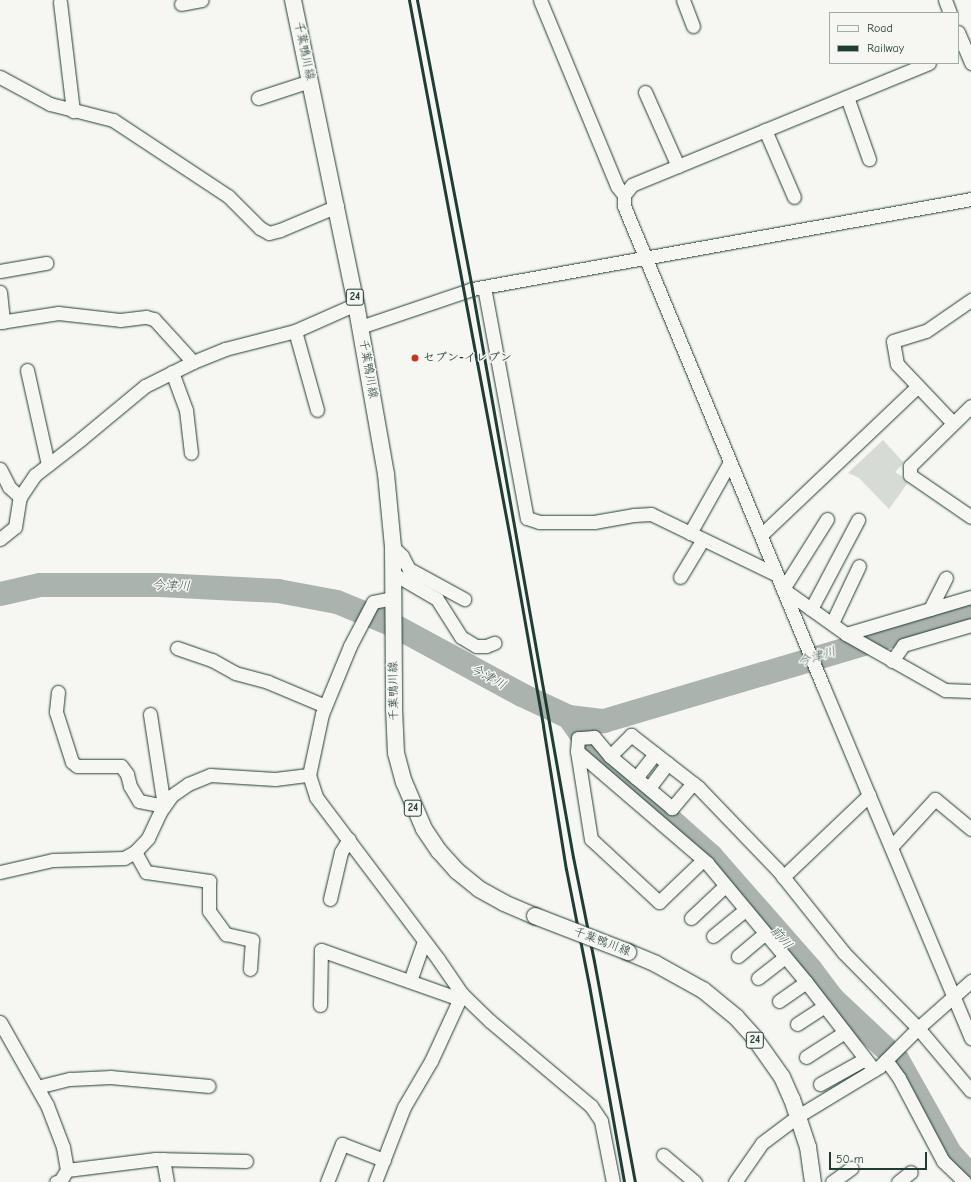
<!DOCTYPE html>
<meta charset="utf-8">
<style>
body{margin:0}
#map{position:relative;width:971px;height:1182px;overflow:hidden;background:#f6f6f2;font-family:"Comic Neue","Klee One",sans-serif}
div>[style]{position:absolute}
.green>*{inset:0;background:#d6dbd6}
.river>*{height:24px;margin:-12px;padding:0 12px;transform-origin:12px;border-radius:12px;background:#aab3ae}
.roads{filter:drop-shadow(0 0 1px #1f3d34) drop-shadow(0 0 1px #1f3d34)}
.minor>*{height:13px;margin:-6.5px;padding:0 6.5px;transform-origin:6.5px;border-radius:6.5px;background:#f6f6f2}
.major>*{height:16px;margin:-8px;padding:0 8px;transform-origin:8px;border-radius:8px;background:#f6f6f2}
.rail>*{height:3px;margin:-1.5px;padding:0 1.5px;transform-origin:1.5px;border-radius:1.5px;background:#1f3d34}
.bridges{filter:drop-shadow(0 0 1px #1f3d34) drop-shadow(0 0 1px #1f3d34)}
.major-bridge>*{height:16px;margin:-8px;padding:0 8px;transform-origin:8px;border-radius:8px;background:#f6f6f2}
.dots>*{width:11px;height:11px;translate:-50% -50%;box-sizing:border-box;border:2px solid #f6f6f2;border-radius:50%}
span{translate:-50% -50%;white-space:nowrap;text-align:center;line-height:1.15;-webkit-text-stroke:3px #f6f6f2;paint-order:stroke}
.shield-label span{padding:1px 3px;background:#f6f6f2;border:1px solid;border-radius:3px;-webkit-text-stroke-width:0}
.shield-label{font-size:11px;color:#1f3d34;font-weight:700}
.street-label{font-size:12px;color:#1f3d34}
.poi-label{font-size:12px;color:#1f3d34;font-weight:700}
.left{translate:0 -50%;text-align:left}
.water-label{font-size:13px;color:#425a52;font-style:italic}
.legend{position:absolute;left:829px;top:12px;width:130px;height:52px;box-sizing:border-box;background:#f6f6f2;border:1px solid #a0aca6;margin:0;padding:5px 7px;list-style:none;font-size:12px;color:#1f3d34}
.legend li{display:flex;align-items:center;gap:8px;height:20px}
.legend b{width:20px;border:1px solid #a0aca6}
.scale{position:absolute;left:829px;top:1152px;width:98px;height:18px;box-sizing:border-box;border:2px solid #1f3d34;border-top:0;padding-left:5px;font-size:12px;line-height:14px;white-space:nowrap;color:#1f3d34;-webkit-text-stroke:3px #f6f6f2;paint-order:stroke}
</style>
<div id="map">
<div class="green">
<i style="clip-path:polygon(883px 440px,904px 463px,895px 472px,909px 481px,889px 509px,859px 478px,848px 473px)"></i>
</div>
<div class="river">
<i style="left:0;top:594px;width:41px;rotate:-12.7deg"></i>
<i style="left:40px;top:585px;width:120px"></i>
<i style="left:160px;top:585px;width:118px;rotate:2.9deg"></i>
<i style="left:278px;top:591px;width:60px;rotate:10.6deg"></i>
<i style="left:337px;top:602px;width:61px;rotate:22.3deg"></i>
<i style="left:393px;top:625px;width:147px;rotate:28.5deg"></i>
<i style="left:522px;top:695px;width:52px;rotate:25.1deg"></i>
<i style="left:569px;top:717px;width:35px;rotate:7deg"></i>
<i style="left:604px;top:721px;width:383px;rotate:-16.5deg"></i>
<i style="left:569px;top:717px;width:39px;rotate:55deg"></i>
<i style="left:591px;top:749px;width:161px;rotate:41.7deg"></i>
<i style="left:711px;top:856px;width:152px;rotate:48.7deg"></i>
<i style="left:811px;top:970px;width:36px;rotate:53deg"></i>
<i style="left:833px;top:999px;width:88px;rotate:43.2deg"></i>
<i style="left:897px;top:1059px;width:108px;rotate:60.6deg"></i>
<i style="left:950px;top:1153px;width:31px;rotate:48deg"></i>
</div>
<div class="roads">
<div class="minor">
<i style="left:540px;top:0;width:201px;rotate:67.5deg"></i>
<i style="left:617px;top:186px;width:11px;rotate:52deg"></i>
<i style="left:683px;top:0;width:28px;rotate:69deg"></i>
<i style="left:945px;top:0;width:14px;rotate:69deg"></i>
<i style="left:60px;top:2px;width:110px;rotate:83.2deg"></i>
<i style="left:181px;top:4px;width:21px;rotate:-11deg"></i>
<i style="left:958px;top:32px;width:34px;rotate:67deg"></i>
<i style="left:929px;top:63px;width:321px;rotate:157.7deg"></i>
<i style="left:632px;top:185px;width:13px;rotate:129deg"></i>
<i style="left:624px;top:195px;width:11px;rotate:90deg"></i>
<i style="left:624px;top:206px;width:520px;rotate:67.48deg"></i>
<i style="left:823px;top:686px;width:382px;rotate:67.2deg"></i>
<i style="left:0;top:77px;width:57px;rotate:28.4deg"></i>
<i style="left:50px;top:104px;width:65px;rotate:14.3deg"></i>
<i style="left:113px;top:120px;width:138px;rotate:33.5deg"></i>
<i style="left:228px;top:196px;width:45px;rotate:45deg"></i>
<i style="left:260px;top:228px;width:10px;rotate:29deg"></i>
<i style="left:269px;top:233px;width:11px;rotate:-15deg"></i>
<i style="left:280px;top:230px;width:62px;rotate:-22.8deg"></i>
<i style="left:645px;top:92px;width:81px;rotate:66deg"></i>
<i style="left:847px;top:97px;width:66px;rotate:70.5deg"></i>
<i style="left:258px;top:98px;width:55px;rotate:-18.1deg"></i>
<i style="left:765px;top:130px;width:73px;rotate:66.6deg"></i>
<i style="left:0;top:271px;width:47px;rotate:-9.9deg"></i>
<i style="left:484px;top:287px;width:235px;rotate:79.5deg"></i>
<i style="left:527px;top:518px;width:13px;rotate:18deg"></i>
<i style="left:539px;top:522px;width:55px"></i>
<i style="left:594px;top:522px;width:41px;rotate:-9.9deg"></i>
<i style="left:634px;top:515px;width:17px;rotate:-3deg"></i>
<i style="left:651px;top:514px;width:140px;rotate:25.8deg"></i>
<i style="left:0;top:292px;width:30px;rotate:84deg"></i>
<i style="left:0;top:322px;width:59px;rotate:-8.8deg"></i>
<i style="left:58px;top:313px;width:62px;rotate:6.4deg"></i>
<i style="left:120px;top:320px;width:26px;rotate:-7deg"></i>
<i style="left:146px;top:317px;width:8px;rotate:14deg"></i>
<i style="left:154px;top:319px;width:58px;rotate:47.8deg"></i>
<i style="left:360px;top:327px;width:118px;rotate:-18.7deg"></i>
<i style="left:472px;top:289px;width:507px;rotate:-10.22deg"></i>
<i style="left:295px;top:331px;width:82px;rotate:74.4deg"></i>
<i style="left:27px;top:370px;width:97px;rotate:77.5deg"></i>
<i style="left:172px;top:372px;width:40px;rotate:69.8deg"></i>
<i style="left:186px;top:410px;width:43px;rotate:83.4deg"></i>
<i style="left:971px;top:406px;width:86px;rotate:135.5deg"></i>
<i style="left:910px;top:466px;width:9px;rotate:90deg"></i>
<i style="left:910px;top:475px;width:74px;rotate:34.5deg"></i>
<i style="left:953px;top:423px;width:81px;rotate:-133.5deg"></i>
<i style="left:897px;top:364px;width:23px;rotate:-100deg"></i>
<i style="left:893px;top:341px;width:34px;rotate:-17deg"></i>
<i style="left:926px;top:331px;width:55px;rotate:-34.6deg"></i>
<i style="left:0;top:469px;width:20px;rotate:63deg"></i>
<i style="left:9px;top:487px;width:15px;rotate:42deg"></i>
<i style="left:827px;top:519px;width:83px;rotate:122.2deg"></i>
<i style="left:783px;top:589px;width:77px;rotate:35.5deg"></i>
<i style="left:846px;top:634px;width:114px;rotate:29.5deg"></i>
<i style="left:945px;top:690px;width:26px;rotate:2deg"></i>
<i style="left:690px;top:533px;width:81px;rotate:-60.6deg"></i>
<i style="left:761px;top:535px;width:216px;rotate:-43.5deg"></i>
<i style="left:0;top:539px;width:19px;rotate:-39deg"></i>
<i style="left:15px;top:527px;width:30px;rotate:-81deg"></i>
<i style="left:20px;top:497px;width:27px;rotate:-56deg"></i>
<i style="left:35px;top:475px;width:58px;rotate:-38deg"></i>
<i style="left:81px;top:439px;width:83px;rotate:-39.6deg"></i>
<i style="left:145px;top:386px;width:54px;rotate:-26.6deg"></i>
<i style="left:193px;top:362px;width:35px;rotate:-22deg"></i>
<i style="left:225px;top:349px;width:72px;rotate:-14.4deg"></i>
<i style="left:295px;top:331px;width:67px;rotate:-23.9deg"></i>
<i style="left:393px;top:547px;width:13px;rotate:45deg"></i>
<i style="left:402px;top:556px;width:15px;rotate:62deg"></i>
<i style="left:409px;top:569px;width:63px;rotate:28.6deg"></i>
<i style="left:394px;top:574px;width:50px;rotate:30.2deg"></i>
<i style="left:437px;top:599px;width:45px;rotate:57.7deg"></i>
<i style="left:461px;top:637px;width:17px;rotate:31deg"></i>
<i style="left:476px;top:646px;width:10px"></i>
<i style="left:486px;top:646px;width:9px;rotate:-21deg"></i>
<i style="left:680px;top:577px;width:44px;rotate:-58.8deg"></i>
<i style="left:393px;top:598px;width:20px;rotate:169deg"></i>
<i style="left:373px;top:602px;width:50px;rotate:117.6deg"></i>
<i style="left:350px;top:646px;width:74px;rotate:112.4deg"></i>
<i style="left:322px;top:714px;width:62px;rotate:102deg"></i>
<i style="left:309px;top:775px;width:23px;rotate:72deg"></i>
<i style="left:316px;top:797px;width:203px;rotate:53deg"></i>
<i style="left:438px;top:959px;width:42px;rotate:55.6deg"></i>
<i style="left:462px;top:994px;width:39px;rotate:44deg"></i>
<i style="left:490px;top:1021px;width:132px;rotate:40.1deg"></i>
<i style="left:591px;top:1106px;width:18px;rotate:56deg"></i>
<i style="left:601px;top:1121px;width:62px;rotate:78.9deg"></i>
<i style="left:811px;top:609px;width:101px;rotate:-62.2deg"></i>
<i style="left:930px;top:609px;width:35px;rotate:-63deg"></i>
<i style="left:832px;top:623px;width:63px;rotate:-64.7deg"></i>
<i style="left:846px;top:634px;width:130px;rotate:-16.5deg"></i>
<i style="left:177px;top:648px;width:37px;rotate:19deg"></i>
<i style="left:212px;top:660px;width:26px;rotate:29deg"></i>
<i style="left:235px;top:673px;width:34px;rotate:15deg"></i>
<i style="left:268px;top:682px;width:62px;rotate:22.8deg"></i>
<i style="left:892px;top:661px;width:19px;rotate:-55deg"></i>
<i style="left:903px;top:645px;width:71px;rotate:-16.4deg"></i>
<i style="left:58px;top:692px;width:20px;rotate:96deg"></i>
<i style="left:56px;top:712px;width:52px;rotate:72.3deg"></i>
<i style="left:72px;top:762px;width:6px;rotate:39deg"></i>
<i style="left:77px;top:766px;width:44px"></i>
<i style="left:121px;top:766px;width:10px;rotate:53deg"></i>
<i style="left:127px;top:774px;width:12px;rotate:76deg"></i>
<i style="left:130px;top:786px;width:17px;rotate:59deg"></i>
<i style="left:139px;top:801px;width:25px;rotate:11deg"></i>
<i style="left:164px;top:806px;width:93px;rotate:-98.7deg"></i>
<i style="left:577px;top:751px;width:172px;rotate:40.7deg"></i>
<i style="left:707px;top:863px;width:155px;rotate:50.2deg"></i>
<i style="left:806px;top:982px;width:111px;rotate:52.3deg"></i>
<i style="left:610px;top:756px;width:30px;rotate:-45deg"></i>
<i style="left:631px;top:735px;width:85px;rotate:37.8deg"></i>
<i style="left:698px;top:787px;width:114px;rotate:46.1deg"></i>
<i style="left:777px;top:869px;width:107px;rotate:51.4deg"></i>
<i style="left:844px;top:953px;width:105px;rotate:45.4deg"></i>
<i style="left:918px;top:1028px;width:82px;rotate:49.9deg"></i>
<i style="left:636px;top:778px;width:31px;rotate:-52deg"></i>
<i style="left:693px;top:783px;width:33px;rotate:130deg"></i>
<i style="left:672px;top:808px;width:81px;rotate:-140deg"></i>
<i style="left:610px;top:756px;width:25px;rotate:-130deg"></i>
<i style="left:594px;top:737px;width:16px;rotate:176deg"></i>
<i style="left:578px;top:738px;width:13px;rotate:94deg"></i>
<i style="left:577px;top:751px;width:89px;rotate:81deg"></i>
<i style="left:591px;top:839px;width:93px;rotate:42.8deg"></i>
<i style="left:659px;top:902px;width:61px;rotate:-43.7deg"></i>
<i style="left:649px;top:788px;width:31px;rotate:-53deg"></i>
<i style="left:891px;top:847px;width:65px;rotate:-47.5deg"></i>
<i style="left:935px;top:799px;width:47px;rotate:39.8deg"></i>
<i style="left:135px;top:852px;width:23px;rotate:61deg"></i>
<i style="left:146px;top:872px;width:64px;rotate:8.1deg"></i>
<i style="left:209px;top:881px;width:30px;rotate:90deg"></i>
<i style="left:209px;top:911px;width:29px;rotate:54deg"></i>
<i style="left:226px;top:934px;width:27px;rotate:13deg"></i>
<i style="left:252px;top:940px;width:29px;rotate:94deg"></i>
<i style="left:0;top:872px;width:54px;rotate:-12.8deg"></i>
<i style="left:53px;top:860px;width:71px;rotate:-1.6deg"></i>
<i style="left:124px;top:858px;width:13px;rotate:-29deg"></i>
<i style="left:135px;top:852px;width:19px;rotate:-47deg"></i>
<i style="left:148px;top:838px;width:29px;rotate:-65deg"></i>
<i style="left:160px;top:812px;width:19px;rotate:-55deg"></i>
<i style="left:171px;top:796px;width:21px;rotate:-35deg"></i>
<i style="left:188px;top:784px;width:24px;rotate:-22deg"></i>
<i style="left:210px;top:775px;width:65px;rotate:3.5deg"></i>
<i style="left:275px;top:779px;width:34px;rotate:-7deg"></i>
<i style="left:783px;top:877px;width:119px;rotate:-43.6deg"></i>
<i style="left:330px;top:899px;width:48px;rotate:-76.8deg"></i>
<i style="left:341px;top:852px;width:15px;rotate:-58deg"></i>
<i style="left:691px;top:918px;width:47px;rotate:-43.3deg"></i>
<i style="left:713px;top:936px;width:41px;rotate:-39.1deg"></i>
<i style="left:738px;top:956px;width:35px;rotate:-40deg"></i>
<i style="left:758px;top:978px;width:34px;rotate:-38deg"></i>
<i style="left:410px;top:981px;width:42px;rotate:-70.7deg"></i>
<i style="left:779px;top:1001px;width:33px;rotate:-35deg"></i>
<i style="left:320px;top:1005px;width:55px;rotate:-89deg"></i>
<i style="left:321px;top:950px;width:146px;rotate:19.5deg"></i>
<i style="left:0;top:1022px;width:95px;rotate:60.5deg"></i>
<i style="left:47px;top:1105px;width:45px;rotate:69.1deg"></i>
<i style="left:63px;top:1147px;width:23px;rotate:80deg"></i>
<i style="left:67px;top:1170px;width:13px;rotate:122deg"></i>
<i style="left:60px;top:1181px;width:4px;rotate:166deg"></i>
<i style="left:797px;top:1024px;width:33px;rotate:-33deg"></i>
<i style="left:806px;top:1057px;width:46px;rotate:-32.7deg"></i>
<i style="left:886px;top:1060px;width:22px;rotate:54deg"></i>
<i style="left:899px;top:1078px;width:94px;rotate:62.1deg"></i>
<i style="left:943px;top:1161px;width:30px;rotate:44deg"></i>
<i style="left:820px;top:1084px;width:51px;rotate:-29.1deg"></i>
<i style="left:37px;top:1087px;width:34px;rotate:-14deg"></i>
<i style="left:70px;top:1079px;width:41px;rotate:-2.8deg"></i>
<i style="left:111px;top:1077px;width:98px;rotate:5.2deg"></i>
<i style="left:663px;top:1155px;width:42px;rotate:40.2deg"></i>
<i style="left:163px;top:1159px;width:23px;rotate:80deg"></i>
<i style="left:67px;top:1170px;width:89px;rotate:-7.1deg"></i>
<i style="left:155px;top:1159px;width:91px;rotate:1.3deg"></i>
<i style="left:327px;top:1182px;width:41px;rotate:-68.5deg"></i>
<i style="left:342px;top:1144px;width:45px;rotate:20.9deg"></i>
<i style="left:375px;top:1182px;width:80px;rotate:-68.9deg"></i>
<i style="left:404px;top:1107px;width:53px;rotate:-59.6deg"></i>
<i style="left:431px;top:1061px;width:74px;rotate:-65.2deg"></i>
<i style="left:735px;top:1182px;width:47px;rotate:-55.3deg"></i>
<i style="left:762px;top:1143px;width:45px;rotate:-36.9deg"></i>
<i style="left:798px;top:1116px;width:95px;rotate:-31.2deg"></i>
<i style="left:879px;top:1067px;width:55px;rotate:-45deg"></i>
<i style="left:918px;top:1028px;width:71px;rotate:-41.6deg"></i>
<i style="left:832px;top:1182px;width:24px;rotate:-36deg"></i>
<i style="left:898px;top:1182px;width:16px;rotate:-38deg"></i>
</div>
<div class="major">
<i style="left:293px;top:0;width:310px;rotate:78.3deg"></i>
<i style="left:356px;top:304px;width:173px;rotate:80deg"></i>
<i style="left:386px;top:474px;width:73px;rotate:84.5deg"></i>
<i style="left:393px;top:547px;width:161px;rotate:89.6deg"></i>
<i style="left:394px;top:708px;width:45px;rotate:87.5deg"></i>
<i style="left:396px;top:753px;width:30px;rotate:75deg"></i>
<i style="left:404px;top:782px;width:51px;rotate:66.9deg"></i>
<i style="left:424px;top:829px;width:27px;rotate:56deg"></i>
<i style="left:439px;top:851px;width:27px;rotate:48deg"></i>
<i style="left:457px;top:871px;width:28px;rotate:39deg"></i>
<i style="left:479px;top:889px;width:29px;rotate:29deg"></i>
<i style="left:504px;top:903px;width:34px;rotate:23deg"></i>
<i style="left:628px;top:952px;width:30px;rotate:23deg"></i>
<i style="left:656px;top:964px;width:54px;rotate:29deg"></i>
<i style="left:703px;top:990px;width:43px;rotate:39.3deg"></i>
<i style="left:736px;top:1017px;width:25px;rotate:48deg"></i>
<i style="left:753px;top:1036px;width:50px;rotate:54.7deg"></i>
<i style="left:782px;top:1077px;width:24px;rotate:66deg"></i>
<i style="left:792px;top:1099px;width:51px;rotate:71.6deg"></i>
<i style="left:808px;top:1147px;width:35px;rotate:82deg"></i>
</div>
</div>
<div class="rail">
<i style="left:409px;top:0;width:547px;rotate:79.37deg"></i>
<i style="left:510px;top:538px;width:191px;rotate:80deg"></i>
<i style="left:543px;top:726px;width:145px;rotate:80.9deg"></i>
<i style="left:566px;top:869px;width:118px;rotate:78.8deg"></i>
<i style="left:589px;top:985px;width:200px;rotate:79.9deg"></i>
<i style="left:417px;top:0;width:294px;rotate:79.2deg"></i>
<i style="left:472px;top:289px;width:577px;rotate:79.92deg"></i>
<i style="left:573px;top:857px;width:106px;rotate:78.6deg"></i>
<i style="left:594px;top:961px;width:225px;rotate:79.5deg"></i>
</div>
<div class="bridges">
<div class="major-bridge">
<i style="left:535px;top:916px;width:100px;rotate:21.2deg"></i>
</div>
</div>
<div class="dots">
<i style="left:415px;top:358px;background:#c8321e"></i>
</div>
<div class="shield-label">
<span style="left:355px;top:297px">24</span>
<span style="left:413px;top:808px">24</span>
<span style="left:755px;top:1040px">24</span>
</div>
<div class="street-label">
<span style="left:304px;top:51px;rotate:78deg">千葉鴨川線</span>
<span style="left:368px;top:369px;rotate:80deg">千葉鴨川線</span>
<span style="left:394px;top:691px;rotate:-91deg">千葉鴨川線</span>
<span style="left:602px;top:942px;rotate:21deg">千葉鴨川線</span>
</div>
<div class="poi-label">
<span class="left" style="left:423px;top:358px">セブン-イレブン</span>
</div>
<div class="water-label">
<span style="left:171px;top:586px;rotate:2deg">今津川</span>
<span style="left:817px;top:657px;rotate:-17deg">今津川</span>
<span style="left:488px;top:677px;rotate:29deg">今津川</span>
<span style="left:781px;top:938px;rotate:49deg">前川</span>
</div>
<ul class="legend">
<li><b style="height:5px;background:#f6f6f2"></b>Road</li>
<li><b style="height:5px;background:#1f3d34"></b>Railway</li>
</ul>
<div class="scale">50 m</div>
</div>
